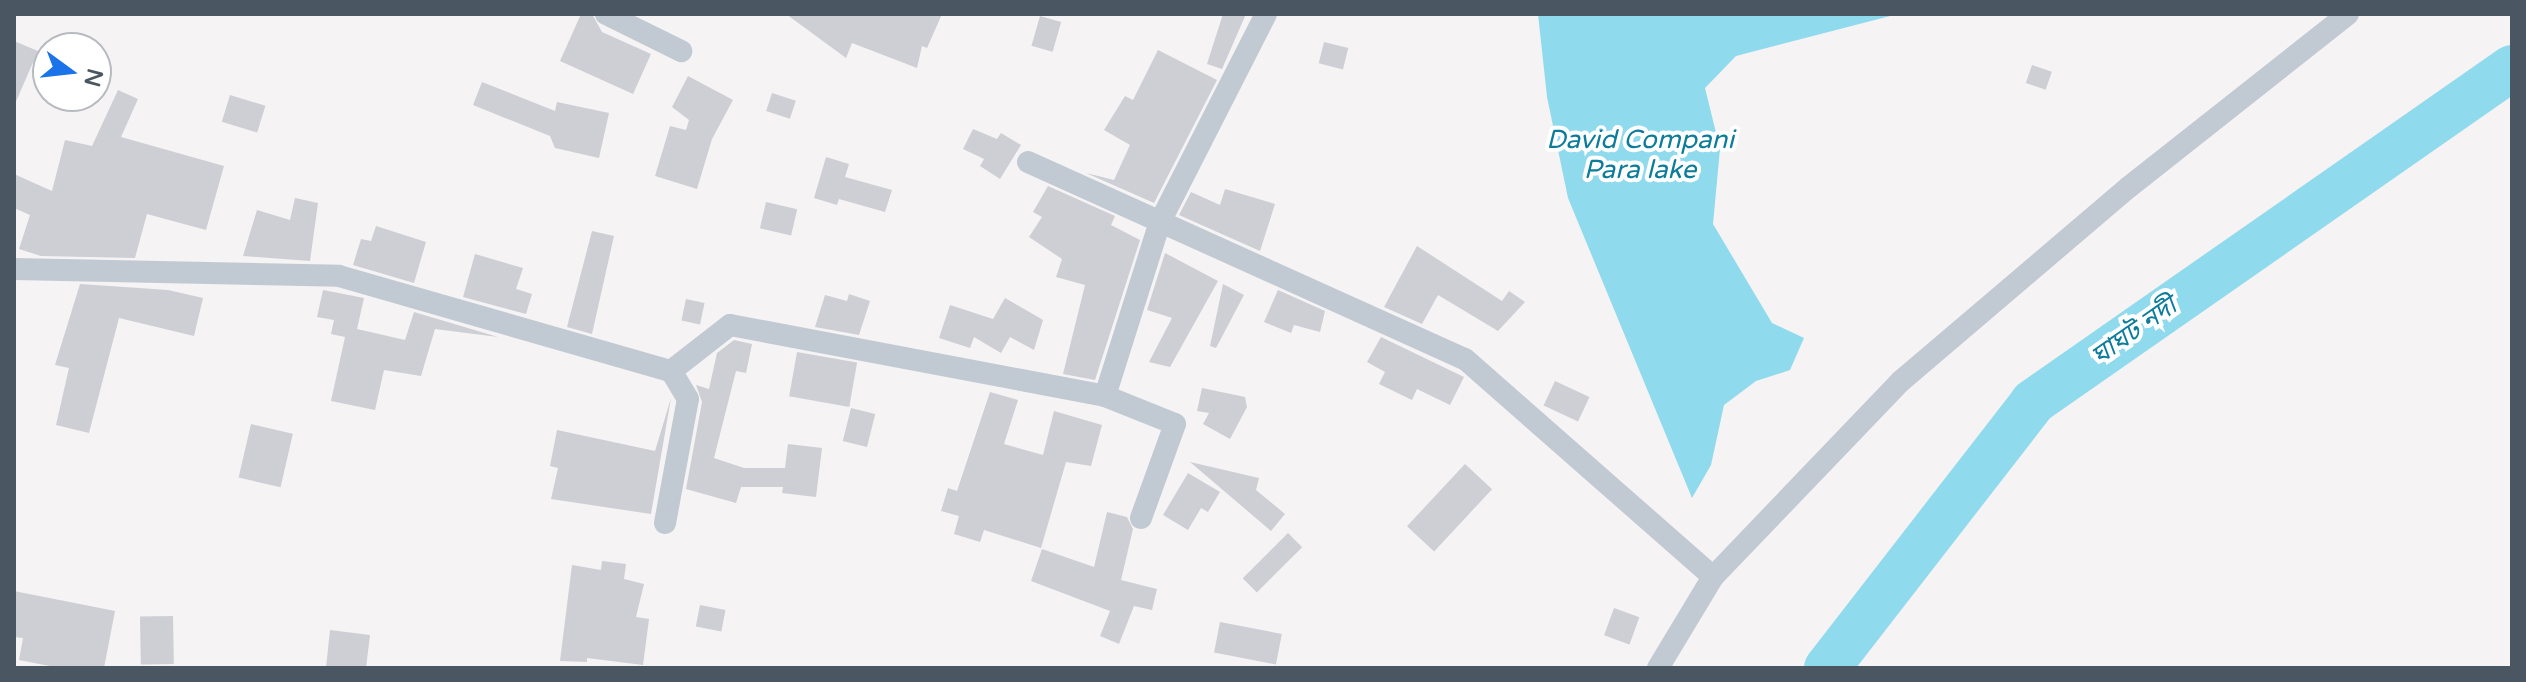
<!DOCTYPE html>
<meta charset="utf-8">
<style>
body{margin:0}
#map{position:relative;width:2526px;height:682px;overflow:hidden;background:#f5f3f3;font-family:"Varela Round","Noto Sans Bengali",sans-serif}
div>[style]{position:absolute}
.water>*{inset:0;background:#90daee}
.river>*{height:46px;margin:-23px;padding:0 23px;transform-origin:23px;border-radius:23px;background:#90daee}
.building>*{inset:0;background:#cdcfd5;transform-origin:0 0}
.minor>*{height:22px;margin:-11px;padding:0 11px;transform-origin:11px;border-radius:11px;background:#c1cad2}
span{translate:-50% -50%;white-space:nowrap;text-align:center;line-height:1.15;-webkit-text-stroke:8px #fff;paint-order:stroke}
.water-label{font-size:26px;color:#0c7c9b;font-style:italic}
.frame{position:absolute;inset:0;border:16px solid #4a5661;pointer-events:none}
.north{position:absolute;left:32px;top:32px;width:80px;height:80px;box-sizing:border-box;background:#fff;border:2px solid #b7bbc0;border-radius:50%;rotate:105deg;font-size:22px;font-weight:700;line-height:32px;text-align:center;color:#4a5661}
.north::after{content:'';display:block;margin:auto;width:28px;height:36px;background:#1a73e8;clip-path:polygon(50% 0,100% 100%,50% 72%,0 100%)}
</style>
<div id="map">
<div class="water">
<i style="clip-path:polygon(1538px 14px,1898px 14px,1736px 56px,1705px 88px,1720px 149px,1713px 224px,1772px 323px,1804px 338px,1790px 370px,1756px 381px,1724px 405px,1711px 465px,1692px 498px,1568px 198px,1547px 97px)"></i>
</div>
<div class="river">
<i style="left:1827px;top:668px;width:336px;rotate:-52.2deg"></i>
<i style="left:2033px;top:402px;width:584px;rotate:-34.89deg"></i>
</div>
<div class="building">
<i style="clip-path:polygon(581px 14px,592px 14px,602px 32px,651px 54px,633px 94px,560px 61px)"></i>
<i style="clip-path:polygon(786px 14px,942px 14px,927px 48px,922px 46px,917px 68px,852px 43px,846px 58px)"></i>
<i style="clip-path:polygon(1223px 14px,1246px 14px,1222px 69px,1207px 64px)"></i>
<i style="left:1040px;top:16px;width:22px;height:31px;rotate:16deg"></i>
<i style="clip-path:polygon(14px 41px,38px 51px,14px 106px)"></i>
<i style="left:1324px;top:42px;width:25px;height:22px;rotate:14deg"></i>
<i style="clip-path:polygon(1158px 50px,1217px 80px,1154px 203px,1086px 173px,1114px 180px,1130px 145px,1104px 130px,1125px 96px,1133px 100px)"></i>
<i style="left:2032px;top:65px;width:21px;height:19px;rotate:19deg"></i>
<i style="clip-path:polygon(688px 76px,733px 100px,712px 139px,697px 189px,655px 176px,670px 126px,686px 130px,689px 120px,672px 107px)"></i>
<i style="clip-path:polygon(482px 82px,555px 111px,557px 102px,609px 113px,599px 158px,555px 148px,550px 136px,473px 105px)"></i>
<i style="clip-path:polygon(118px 90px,138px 99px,121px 137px,224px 166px,206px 230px,147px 214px,135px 258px,41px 256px,19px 249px,30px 215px,14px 208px,14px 174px,52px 191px,65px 140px,92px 146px)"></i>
<i style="left:772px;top:93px;width:25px;height:19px;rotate:18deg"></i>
<i style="left:230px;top:95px;width:37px;height:28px;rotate:17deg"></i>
<i style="clip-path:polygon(973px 129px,997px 139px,1001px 133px,1021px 145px,1000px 179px,980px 166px,984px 159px,963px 149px)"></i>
<i style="clip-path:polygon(826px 157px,849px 164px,845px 177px,892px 190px,885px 212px,839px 199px,837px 205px,814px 198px)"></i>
<i style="clip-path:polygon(1048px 186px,1115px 216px,1111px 225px,1140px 240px,1095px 380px,1063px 374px,1085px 285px,1056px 277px,1062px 259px,1029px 237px,1042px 217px,1033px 212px)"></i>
<i style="clip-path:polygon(1225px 189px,1275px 204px,1260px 251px,1179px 215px,1191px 192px,1220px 205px)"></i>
<i style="clip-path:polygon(295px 198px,318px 203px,310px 261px,243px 256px,257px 210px,290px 220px)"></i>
<i style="left:766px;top:202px;width:32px;height:27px;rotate:13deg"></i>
<i style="clip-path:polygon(376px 226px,426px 242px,414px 283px,353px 265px,361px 239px,371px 241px)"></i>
<i style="clip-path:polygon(592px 231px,614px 236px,592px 334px,567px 327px)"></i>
<i style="clip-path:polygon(1417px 246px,1502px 301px,1509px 291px,1525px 302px,1498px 331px,1438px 295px,1422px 324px,1384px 307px)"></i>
<i style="clip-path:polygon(1165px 253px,1218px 281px,1170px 367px,1149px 362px,1172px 318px,1147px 310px)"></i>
<i style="clip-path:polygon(475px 254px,523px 268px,516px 289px,532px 294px,526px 314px,463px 297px)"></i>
<i style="clip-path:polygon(80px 284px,168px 290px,203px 298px,194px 336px,119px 318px,89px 433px,56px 425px,69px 368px,55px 365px)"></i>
<i style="clip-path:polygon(1223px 284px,1244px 295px,1216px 348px,1210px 346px)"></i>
<i style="clip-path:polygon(323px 290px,364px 298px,357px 329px,405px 340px,414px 312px,498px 337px,435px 329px,421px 376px,384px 370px,375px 410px,331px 401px,345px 337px,331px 334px,334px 320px,317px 317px)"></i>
<i style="clip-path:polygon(1278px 290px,1325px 311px,1320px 332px,1294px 325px,1291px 333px,1264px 322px)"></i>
<i style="clip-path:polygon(849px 294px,870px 301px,859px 335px,815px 327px,825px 295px,847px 301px)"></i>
<i style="clip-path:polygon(1005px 298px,1043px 320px,1034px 350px,1010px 337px,1001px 353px,974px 337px,970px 348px,939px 338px,950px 305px,993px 319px)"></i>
<i style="left:686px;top:299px;width:19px;height:22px;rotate:12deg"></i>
<i style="clip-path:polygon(1381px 337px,1464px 377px,1450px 405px,1417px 389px,1412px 400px,1379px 384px,1385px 372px,1367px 362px)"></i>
<i style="clip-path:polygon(734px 340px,752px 344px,746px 373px,736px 371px,714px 458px,744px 468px,785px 468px,788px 444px,822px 448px,816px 497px,782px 493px,783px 487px,741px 487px,736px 503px,686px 489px,702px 402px,696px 385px,709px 389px,717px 353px)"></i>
<i style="left:797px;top:352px;width:61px;height:45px;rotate:10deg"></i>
<i style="left:1555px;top:381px;width:38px;height:27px;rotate:25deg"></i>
<i style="clip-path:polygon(1202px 388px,1245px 397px,1247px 407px,1230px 439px,1203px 424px,1209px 413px,1197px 411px)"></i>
<i style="clip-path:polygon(990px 392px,1018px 400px,1004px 444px,1043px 455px,1054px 411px,1102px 425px,1091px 466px,1066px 462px,1041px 548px,984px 530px,980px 542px,954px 534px,959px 516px,941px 511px,948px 488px,957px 491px)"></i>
<i style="clip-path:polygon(671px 398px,651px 514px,551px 499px,558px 468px,550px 466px,557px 430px,655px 451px)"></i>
<i style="left:851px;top:408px;width:25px;height:34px;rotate:14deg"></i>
<i style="left:251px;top:424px;width:43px;height:55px;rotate:13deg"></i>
<i style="clip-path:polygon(1190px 462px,1259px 478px,1256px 490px,1285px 514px,1271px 531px)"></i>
<i style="left:1465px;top:464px;width:37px;height:85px;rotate:43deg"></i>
<i style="clip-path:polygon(1188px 473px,1220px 492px,1208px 512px,1201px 508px,1188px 530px,1163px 515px)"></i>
<i style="clip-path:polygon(1107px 512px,1127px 517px,1133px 529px,1121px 580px,1157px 589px,1152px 610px,1134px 606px,1119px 644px,1100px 636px,1110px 611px,1031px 581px,1042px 549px,1094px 567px)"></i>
<i style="left:1288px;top:533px;width:20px;height:64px;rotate:45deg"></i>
<i style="clip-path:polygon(602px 561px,626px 564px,624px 579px,644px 584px,636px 617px,649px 619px,643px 665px,587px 658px,587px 662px,560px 661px,572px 565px,601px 570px)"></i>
<i style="clip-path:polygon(14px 591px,115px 611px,104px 668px,60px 668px,19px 660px,23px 638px,14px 637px)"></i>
<i style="left:700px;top:605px;width:26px;height:22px;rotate:11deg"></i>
<i style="left:1614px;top:608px;width:27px;height:29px;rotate:20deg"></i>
<i style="left:173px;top:616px;width:48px;height:33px;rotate:89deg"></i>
<i style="left:1220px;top:622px;width:63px;height:31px;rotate:11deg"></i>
<i style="clip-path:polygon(330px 630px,370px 635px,366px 668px,326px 668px)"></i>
</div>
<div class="minor">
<i style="left:606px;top:14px;width:84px;rotate:26.3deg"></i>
<i style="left:1028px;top:162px;width:479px;rotate:24.3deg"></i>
<i style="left:1465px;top:359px;width:330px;rotate:41.3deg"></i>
<i style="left:14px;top:269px;width:325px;rotate:1.2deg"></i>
<i style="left:339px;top:276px;width:345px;rotate:16deg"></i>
<i style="left:671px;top:371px;width:75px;rotate:-37.9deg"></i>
<i style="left:730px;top:325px;width:382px;rotate:10.7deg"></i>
<i style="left:1105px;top:396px;width:75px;rotate:21.8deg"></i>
<i style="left:1175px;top:424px;width:100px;rotate:109.9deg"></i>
<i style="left:1105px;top:396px;width:182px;rotate:-72.5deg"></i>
<i style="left:1160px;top:222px;width:233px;rotate:-63deg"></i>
<i style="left:665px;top:523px;width:126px;rotate:-79.5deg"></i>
<i style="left:688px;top:399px;width:33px;rotate:-121deg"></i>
<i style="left:1658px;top:668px;width:106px;rotate:-58.9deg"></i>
<i style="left:1713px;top:577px;width:272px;rotate:-46.2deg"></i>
<i style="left:1901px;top:381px;width:299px;rotate:-40.4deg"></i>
<i style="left:2129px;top:187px;width:279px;rotate:-38.3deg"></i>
</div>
<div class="water-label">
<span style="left:1640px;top:155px">David Compani<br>Para lake</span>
<span style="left:2134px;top:331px;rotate:-35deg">ঘাঘট নদী</span>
</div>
<div class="frame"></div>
<div class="north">N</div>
</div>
